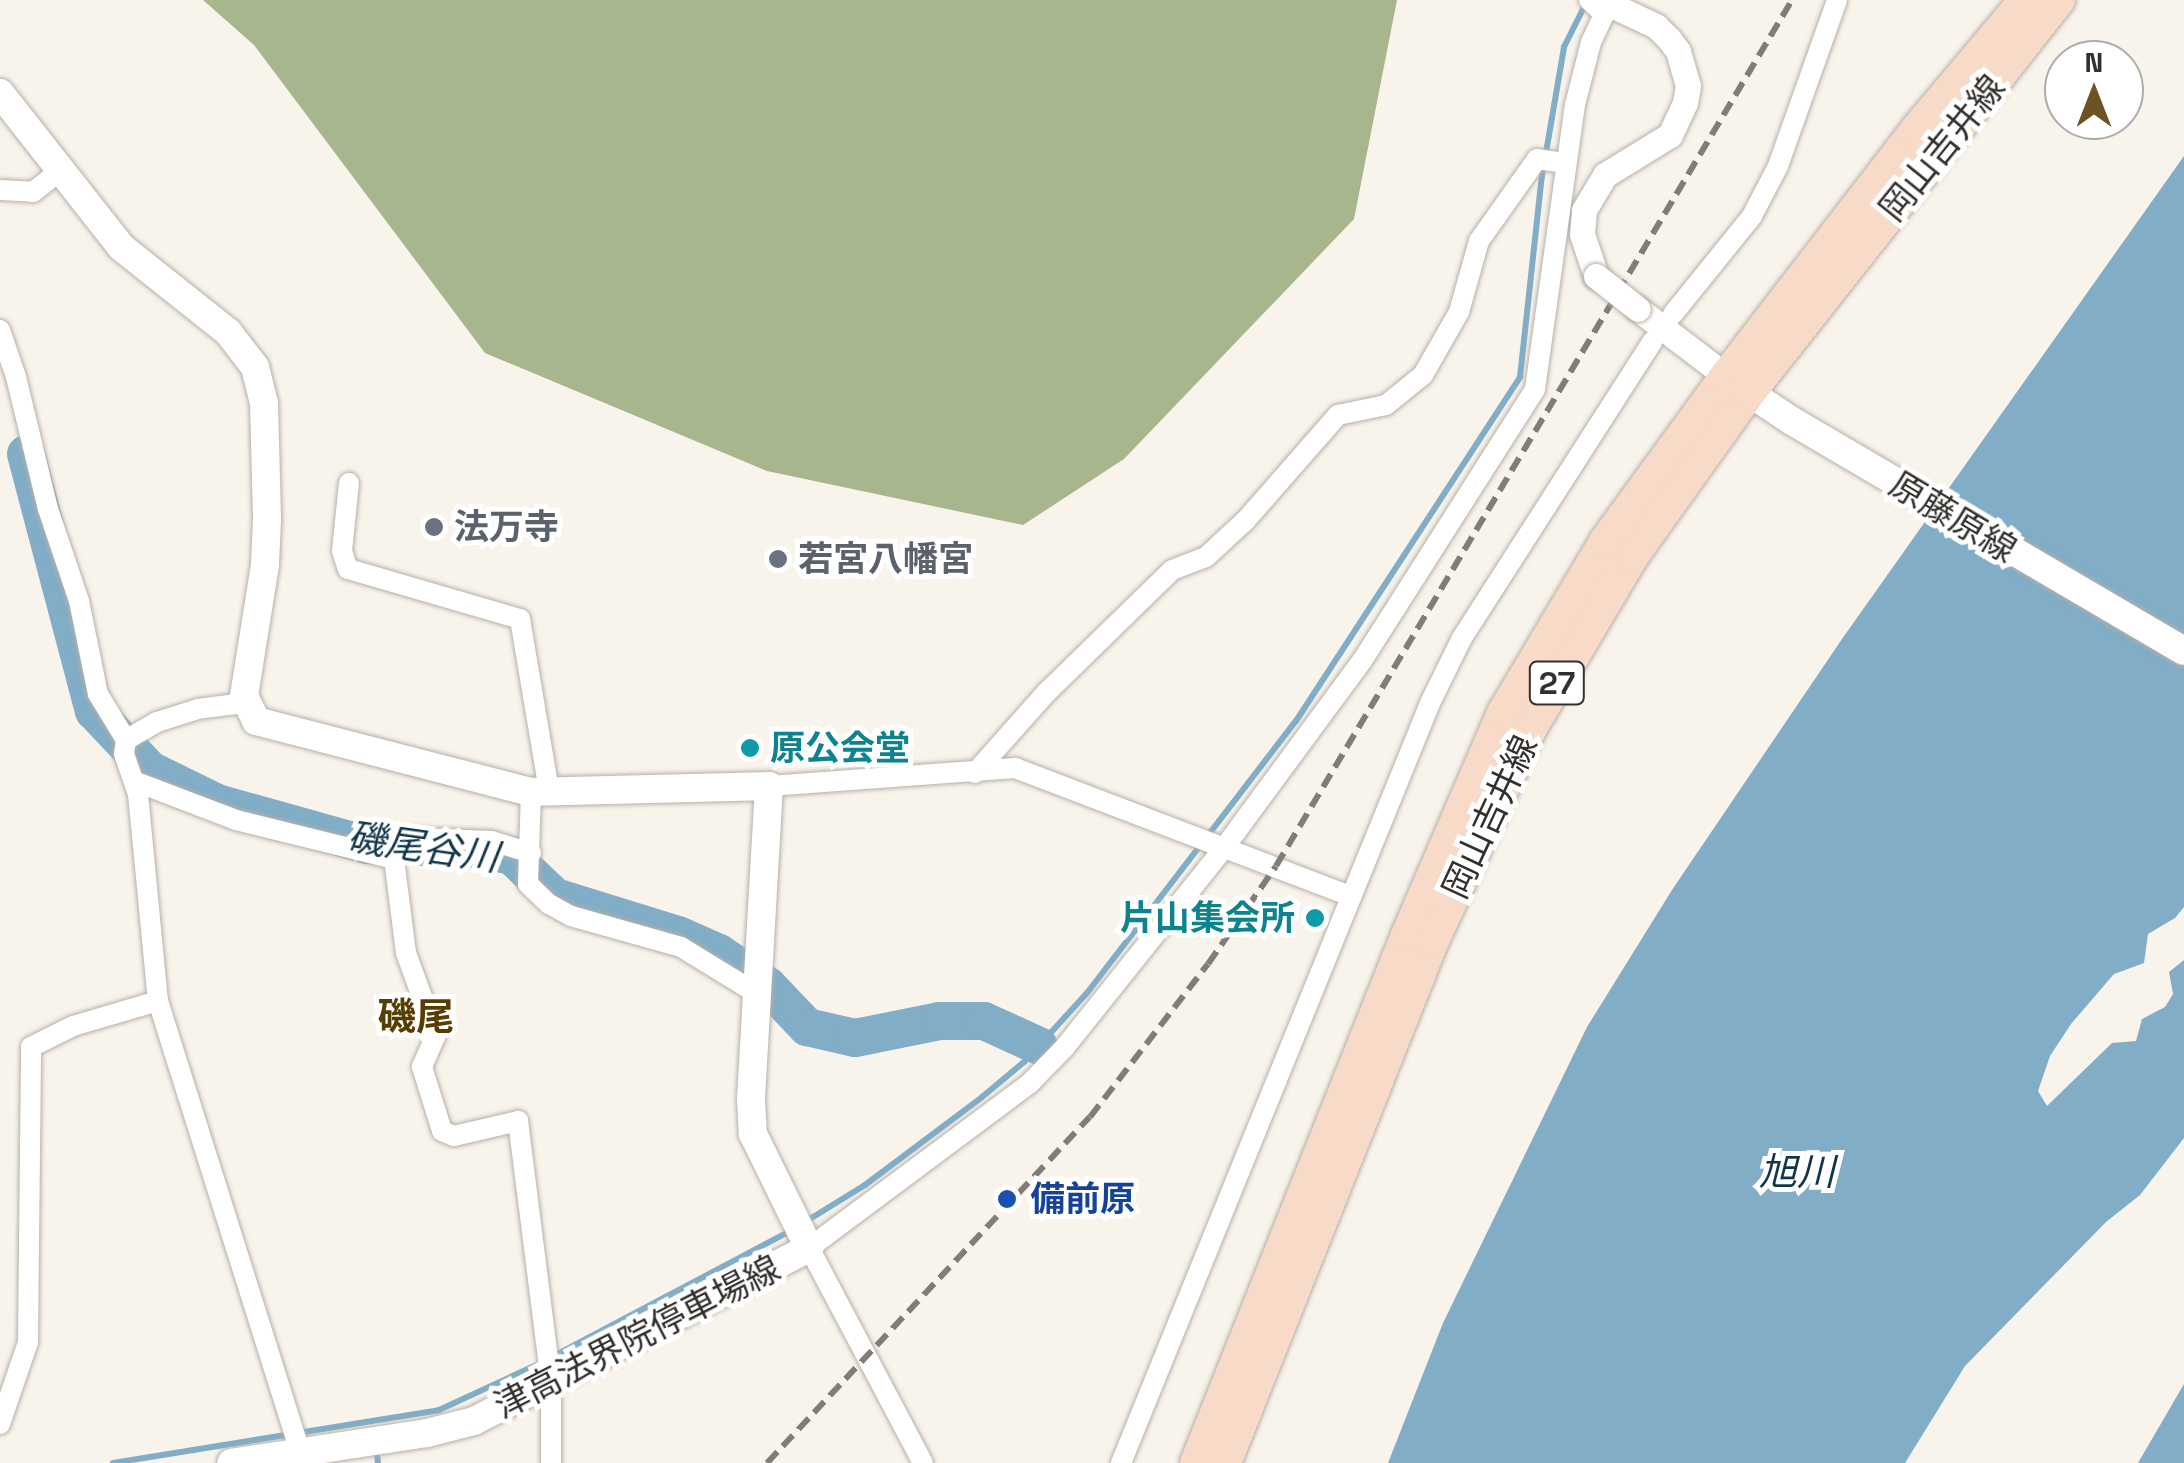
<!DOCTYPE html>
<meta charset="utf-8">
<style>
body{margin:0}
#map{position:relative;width:2184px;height:1463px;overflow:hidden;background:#f8f3eb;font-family:"Space Grotesk","Noto Sans JP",sans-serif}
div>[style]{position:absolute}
.forest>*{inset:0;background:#a7b68c}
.water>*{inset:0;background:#81adc7}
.stream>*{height:6px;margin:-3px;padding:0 3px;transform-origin:3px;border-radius:3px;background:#81adc7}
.river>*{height:38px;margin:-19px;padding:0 19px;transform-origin:19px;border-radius:19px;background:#81adc7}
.roads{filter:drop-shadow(0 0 2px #b5b0a8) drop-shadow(0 0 2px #b5b0a8)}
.minor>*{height:20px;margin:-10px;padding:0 10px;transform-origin:10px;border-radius:10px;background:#fff}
.tertiary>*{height:25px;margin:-12.5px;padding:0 12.5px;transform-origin:12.5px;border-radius:12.5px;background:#fff}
.secondary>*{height:28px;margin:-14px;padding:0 14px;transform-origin:14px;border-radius:14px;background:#fff}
.primary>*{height:32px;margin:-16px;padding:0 16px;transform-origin:16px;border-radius:16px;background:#f7dac8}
.rail>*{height:6px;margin-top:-3px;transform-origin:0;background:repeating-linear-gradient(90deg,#807c77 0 15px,transparent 0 23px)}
.bridges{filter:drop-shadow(0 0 2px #b5b0a8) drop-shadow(0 0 2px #b5b0a8)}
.tertiary-bridge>*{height:25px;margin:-12.5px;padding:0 12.5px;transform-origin:12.5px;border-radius:12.5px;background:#fff}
.dots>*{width:28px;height:28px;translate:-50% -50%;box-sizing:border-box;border:5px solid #fff;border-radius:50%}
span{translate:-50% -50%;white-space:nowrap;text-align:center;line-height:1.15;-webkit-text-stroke:10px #fff;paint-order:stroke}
.shield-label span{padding:2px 8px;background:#fff;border:2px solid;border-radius:8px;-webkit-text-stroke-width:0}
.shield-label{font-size:32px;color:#32302c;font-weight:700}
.street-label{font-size:35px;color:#32302c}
.worship-label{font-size:35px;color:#5b616d;font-weight:700}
.left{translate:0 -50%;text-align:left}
.culture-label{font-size:35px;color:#0d838f;font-weight:700}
.right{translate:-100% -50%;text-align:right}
.transit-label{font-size:35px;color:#164399;font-weight:700}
.water-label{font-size:38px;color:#11364a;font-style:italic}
.neighbourhood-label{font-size:38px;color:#593c00;font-weight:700}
.north{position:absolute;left:2044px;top:40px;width:100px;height:100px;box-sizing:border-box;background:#fff;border:2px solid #adacab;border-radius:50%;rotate:0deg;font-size:28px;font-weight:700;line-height:40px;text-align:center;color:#32302c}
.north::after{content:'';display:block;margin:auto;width:35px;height:45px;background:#6d5224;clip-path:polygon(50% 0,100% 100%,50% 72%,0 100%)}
</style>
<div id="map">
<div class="forest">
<i style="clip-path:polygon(203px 0,1397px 0,1354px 219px,1124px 459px,1023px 525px,767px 471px,485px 353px,254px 45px)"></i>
</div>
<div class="water">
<i style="clip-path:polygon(2184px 156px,2184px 907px,2175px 918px,2148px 934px,2144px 963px,2114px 974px,2071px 1024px,2050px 1056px,2038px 1091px,2047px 1106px,2112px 1043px,2136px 1041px,2142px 1019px,2165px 1007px,2173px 994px,2169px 972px,2184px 960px,2184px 1138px,2140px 1195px,2106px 1222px,1965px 1366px,1905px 1463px,1388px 1463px,1443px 1323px,1587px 1027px,1672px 890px,1842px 639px)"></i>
<i style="clip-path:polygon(2184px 1384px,2184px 1463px,2138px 1463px)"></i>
</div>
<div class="stream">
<i style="left:805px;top:1222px;width:70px;rotate:-31.7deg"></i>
<i style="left:865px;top:1185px;width:146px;rotate:-36.9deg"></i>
<i style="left:982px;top:1097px;width:55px;rotate:-39.8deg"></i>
<i style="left:1024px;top:1062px;width:93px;rotate:-47.6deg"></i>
<i style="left:1087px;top:993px;width:343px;rotate:-52.5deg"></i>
<i style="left:1296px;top:721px;width:411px;rotate:-56.9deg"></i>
<i style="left:1520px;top:377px;width:202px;rotate:-83.8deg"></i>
<i style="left:1542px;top:176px;width:131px;rotate:-80.3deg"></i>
<i style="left:1564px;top:47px;width:51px;rotate:-63.4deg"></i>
<i style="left:554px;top:1356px;width:267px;rotate:-27.9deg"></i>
<i style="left:377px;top:1455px;width:8px;rotate:83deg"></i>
<i style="left:113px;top:1463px;width:330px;rotate:-9.2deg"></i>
<i style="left:439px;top:1410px;width:115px;rotate:-24.8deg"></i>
</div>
<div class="river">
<i style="left:26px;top:454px;width:266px;rotate:75.2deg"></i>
<i style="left:94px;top:711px;width:81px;rotate:46.5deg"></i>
<i style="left:150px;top:770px;width:75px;rotate:26.2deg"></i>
<i style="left:217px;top:803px;width:156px;rotate:15.6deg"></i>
<i style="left:367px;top:845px;width:110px;rotate:2.1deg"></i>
<i style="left:477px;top:849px;width:36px;rotate:11deg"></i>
<i style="left:512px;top:856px;width:59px;rotate:43.6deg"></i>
<i style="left:555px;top:897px;width:129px;rotate:17.2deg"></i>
<i style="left:678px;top:935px;width:45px;rotate:23.7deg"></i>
<i style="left:719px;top:953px;width:59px;rotate:34deg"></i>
<i style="left:768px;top:986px;width:57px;rotate:46.4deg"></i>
<i style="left:807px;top:1027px;width:49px;rotate:12.9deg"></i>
<i style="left:855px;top:1038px;width:87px;rotate:-11.3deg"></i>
<i style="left:940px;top:1021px;width:44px"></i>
<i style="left:984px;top:1021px;width:60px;rotate:24.4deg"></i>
</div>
<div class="roads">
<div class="minor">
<i style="left:1589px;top:0;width:21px;rotate:43deg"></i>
<i style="left:0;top:190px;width:33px;rotate:3deg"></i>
<i style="left:33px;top:192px;width:36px;rotate:-38deg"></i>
<i style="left:1673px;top:314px;width:126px;rotate:-51.1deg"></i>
<i style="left:1752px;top:216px;width:56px;rotate:-62.5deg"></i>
<i style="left:1778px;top:166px;width:176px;rotate:-70.4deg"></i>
<i style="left:0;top:330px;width:50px;rotate:71.2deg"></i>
<i style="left:16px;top:377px;width:136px;rotate:76.4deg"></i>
<i style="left:48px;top:509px;width:97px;rotate:71.4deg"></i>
<i style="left:79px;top:601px;width:95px;rotate:78.5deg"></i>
<i style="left:98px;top:694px;width:54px;rotate:58.7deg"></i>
<i style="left:349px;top:483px;width:68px;rotate:95.9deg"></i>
<i style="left:342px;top:551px;width:19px;rotate:72deg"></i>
<i style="left:348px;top:569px;width:179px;rotate:16.2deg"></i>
<i style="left:520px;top:619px;width:173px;rotate:80.4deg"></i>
<i style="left:244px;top:703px;width:46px;rotate:172.6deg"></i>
<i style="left:198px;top:709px;width:43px;rotate:162.4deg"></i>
<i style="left:157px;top:722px;width:36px;rotate:150deg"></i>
<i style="left:126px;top:740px;width:14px;rotate:98deg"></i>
<i style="left:124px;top:754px;width:42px;rotate:70.7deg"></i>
<i style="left:138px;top:794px;width:208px;rotate:84.5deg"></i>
<i style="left:158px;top:1001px;width:473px;rotate:72.5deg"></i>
<i style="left:975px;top:773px;width:107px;rotate:-48.4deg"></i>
<i style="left:1046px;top:693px;width:176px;rotate:-44.3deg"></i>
<i style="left:1172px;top:570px;width:36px;rotate:-21deg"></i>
<i style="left:1206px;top:557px;width:54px;rotate:-42.8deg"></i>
<i style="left:1246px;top:520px;width:140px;rotate:-48.8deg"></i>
<i style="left:1338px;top:415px;width:49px;rotate:-11.8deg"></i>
<i style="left:1386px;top:405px;width:48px;rotate:-39deg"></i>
<i style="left:1423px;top:375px;width:73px;rotate:-60.3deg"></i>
<i style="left:1459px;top:312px;width:74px;rotate:-74.3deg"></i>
<i style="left:1479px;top:241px;width:100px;rotate:-54.7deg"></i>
<i style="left:1537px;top:159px;width:29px;rotate:8deg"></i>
<i style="left:134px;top:781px;width:109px;rotate:20.9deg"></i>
<i style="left:236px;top:820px;width:163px;rotate:13.9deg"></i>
<i style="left:769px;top:786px;width:247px;rotate:-4.2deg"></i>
<i style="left:1015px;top:768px;width:360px;rotate:20.9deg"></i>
<i style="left:531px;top:792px;width:92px;rotate:91.9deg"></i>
<i style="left:528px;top:884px;width:29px;rotate:44deg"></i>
<i style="left:549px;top:904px;width:25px;rotate:29deg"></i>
<i style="left:571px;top:916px;width:114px;rotate:15.7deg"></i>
<i style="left:681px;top:947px;width:88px;rotate:31.5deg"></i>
<i style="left:531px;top:853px;width:41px;rotate:-162.9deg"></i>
<i style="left:492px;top:841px;width:94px;rotate:-177.6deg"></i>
<i style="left:398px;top:837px;width:22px;rotate:100deg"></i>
<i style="left:394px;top:859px;width:95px;rotate:82.7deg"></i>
<i style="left:406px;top:953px;width:87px;rotate:69.9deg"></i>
<i style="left:436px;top:1035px;width:35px;rotate:114deg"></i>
<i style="left:422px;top:1067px;width:67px;rotate:72.6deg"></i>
<i style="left:442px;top:1131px;width:13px;rotate:23deg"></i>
<i style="left:454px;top:1136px;width:66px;rotate:-13.2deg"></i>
<i style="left:518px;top:1121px;width:263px;rotate:82.8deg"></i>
<i style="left:551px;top:1382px;width:81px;rotate:90deg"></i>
<i style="left:0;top:1424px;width:87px;rotate:-71.1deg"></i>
<i style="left:28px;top:1342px;width:295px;rotate:-89.4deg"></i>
<i style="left:31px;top:1047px;width:47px;rotate:-26.6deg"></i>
<i style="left:73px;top:1026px;width:89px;rotate:-16.4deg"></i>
<i style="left:923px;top:1463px;width:243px;rotate:-117.9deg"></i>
<i style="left:809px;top:1248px;width:276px;rotate:-36.7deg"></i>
<i style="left:1030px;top:1083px;width:50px;rotate:-45.8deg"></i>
<i style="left:1065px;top:1047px;width:255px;rotate:-51.4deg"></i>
<i style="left:1224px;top:848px;width:232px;rotate:-53.6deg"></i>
<i style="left:1362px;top:661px;width:322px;rotate:-57.5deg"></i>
<i style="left:1535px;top:389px;width:287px;rotate:-82deg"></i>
<i style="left:1575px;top:105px;width:65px;rotate:-75.7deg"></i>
<i style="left:1591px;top:42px;width:47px;rotate:-64.5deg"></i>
<i style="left:1121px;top:1463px;width:820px;rotate:-67.87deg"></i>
<i style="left:1430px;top:703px;width:72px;rotate:-63.8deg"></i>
<i style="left:1462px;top:638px;width:353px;rotate:-57.3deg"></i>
</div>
<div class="tertiary">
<i style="left:1596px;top:276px;width:44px;rotate:-108.4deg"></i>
<i style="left:1582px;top:234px;width:24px;rotate:-85deg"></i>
<i style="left:1584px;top:210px;width:41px;rotate:-59deg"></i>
<i style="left:1605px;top:175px;width:76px;rotate:-31.6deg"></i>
<i style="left:1670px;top:135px;width:35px;rotate:-65deg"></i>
<i style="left:1685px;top:103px;width:17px;rotate:-80deg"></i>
<i style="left:1688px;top:86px;width:36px;rotate:-106deg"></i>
<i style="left:1678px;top:51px;width:15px;rotate:-127deg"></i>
<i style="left:1669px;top:39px;width:18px;rotate:-135deg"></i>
<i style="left:1656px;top:26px;width:52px;rotate:-154.9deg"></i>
<i style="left:1638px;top:309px;width:111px;rotate:37.3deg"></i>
</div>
<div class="secondary">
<i style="left:0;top:93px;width:196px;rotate:51.8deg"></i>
<i style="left:121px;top:247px;width:137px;rotate:38.5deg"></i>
<i style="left:228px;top:332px;width:44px;rotate:52.4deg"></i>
<i style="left:255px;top:367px;width:37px;rotate:76deg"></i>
<i style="left:264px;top:403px;width:116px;rotate:88.5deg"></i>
<i style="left:267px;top:519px;width:46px;rotate:92.5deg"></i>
<i style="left:265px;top:565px;width:133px;rotate:99.1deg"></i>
<i style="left:244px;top:696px;width:28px;rotate:64deg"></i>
<i style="left:256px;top:721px;width:284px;rotate:14.5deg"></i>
<i style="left:531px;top:792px;width:238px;rotate:-1.4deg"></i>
<i style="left:769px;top:786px;width:314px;rotate:93.3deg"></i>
<i style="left:751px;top:1099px;width:35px;rotate:87deg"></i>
<i style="left:753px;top:1134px;width:127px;rotate:63.8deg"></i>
<i style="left:809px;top:1248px;width:377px;rotate:152.7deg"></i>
<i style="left:474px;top:1421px;width:49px;rotate:165.7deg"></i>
<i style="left:427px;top:1433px;width:198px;rotate:171.3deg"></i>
<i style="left:1735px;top:383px;width:69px;rotate:33.7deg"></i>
<i style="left:1792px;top:421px;width:454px;rotate:30.4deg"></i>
</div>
<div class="primary">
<i style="left:1196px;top:1463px;width:569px;rotate:-68.22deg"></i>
<i style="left:1407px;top:935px;width:242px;rotate:-66.6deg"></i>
<i style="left:1503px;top:713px;width:201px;rotate:-59.2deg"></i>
<i style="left:1606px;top:540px;width:203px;rotate:-53.8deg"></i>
<i style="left:1726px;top:376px;width:311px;rotate:-52.3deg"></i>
<i style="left:1916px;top:130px;width:170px;rotate:-50deg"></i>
<i style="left:1225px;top:1463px;width:560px;rotate:-68.29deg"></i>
<i style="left:1432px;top:943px;width:237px;rotate:-65.3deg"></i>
<i style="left:1531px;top:728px;width:199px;rotate:-59.4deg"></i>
<i style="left:1632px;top:557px;width:201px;rotate:-54.5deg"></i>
<i style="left:1749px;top:393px;width:501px;rotate:-51.73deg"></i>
</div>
</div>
<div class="rail">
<i style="left:767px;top:1463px;width:473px;rotate:-47deg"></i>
<i style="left:1090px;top:1117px;width:193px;rotate:-52.4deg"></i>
<i style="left:1208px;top:964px;width:119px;rotate:-55.2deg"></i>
<i style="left:1276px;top:866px;width:1008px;rotate:-59.21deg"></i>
</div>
<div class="bridges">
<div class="tertiary-bridge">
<i style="left:1596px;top:276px;width:53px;rotate:38.2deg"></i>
</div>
</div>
<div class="dots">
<i style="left:434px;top:527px;background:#6b7280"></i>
<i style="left:778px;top:559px;background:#6b7280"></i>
<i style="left:750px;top:748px;background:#0f9aa8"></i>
<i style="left:1315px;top:918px;background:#0f9aa8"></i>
<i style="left:1007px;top:1199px;background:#1a4fb4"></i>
</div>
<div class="shield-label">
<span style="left:1557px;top:683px">27</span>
</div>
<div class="street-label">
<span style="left:1942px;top:148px;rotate:-51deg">岡山吉井線</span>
<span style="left:1953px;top:517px;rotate:31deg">原藤原線</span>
<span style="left:1490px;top:817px;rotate:-65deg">岡山吉井線</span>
<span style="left:637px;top:1337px;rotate:-27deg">津高法界院停車場線</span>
</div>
<div class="worship-label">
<span class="left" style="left:454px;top:527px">法万寺</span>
<span class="left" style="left:798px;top:559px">若宮八幡宮</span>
</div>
<div class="culture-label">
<span class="left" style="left:770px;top:748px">原公会堂</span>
<span class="right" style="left:1295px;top:918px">片山集会所</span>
</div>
<div class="transit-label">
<span class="left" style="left:1030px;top:1199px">備前原</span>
</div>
<div class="water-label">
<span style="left:423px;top:848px;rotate:8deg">磯尾谷川</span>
<span style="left:1797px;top:1173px">旭川</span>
</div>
<div class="neighbourhood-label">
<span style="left:416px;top:1018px">磯尾</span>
</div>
<div class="north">N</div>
</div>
